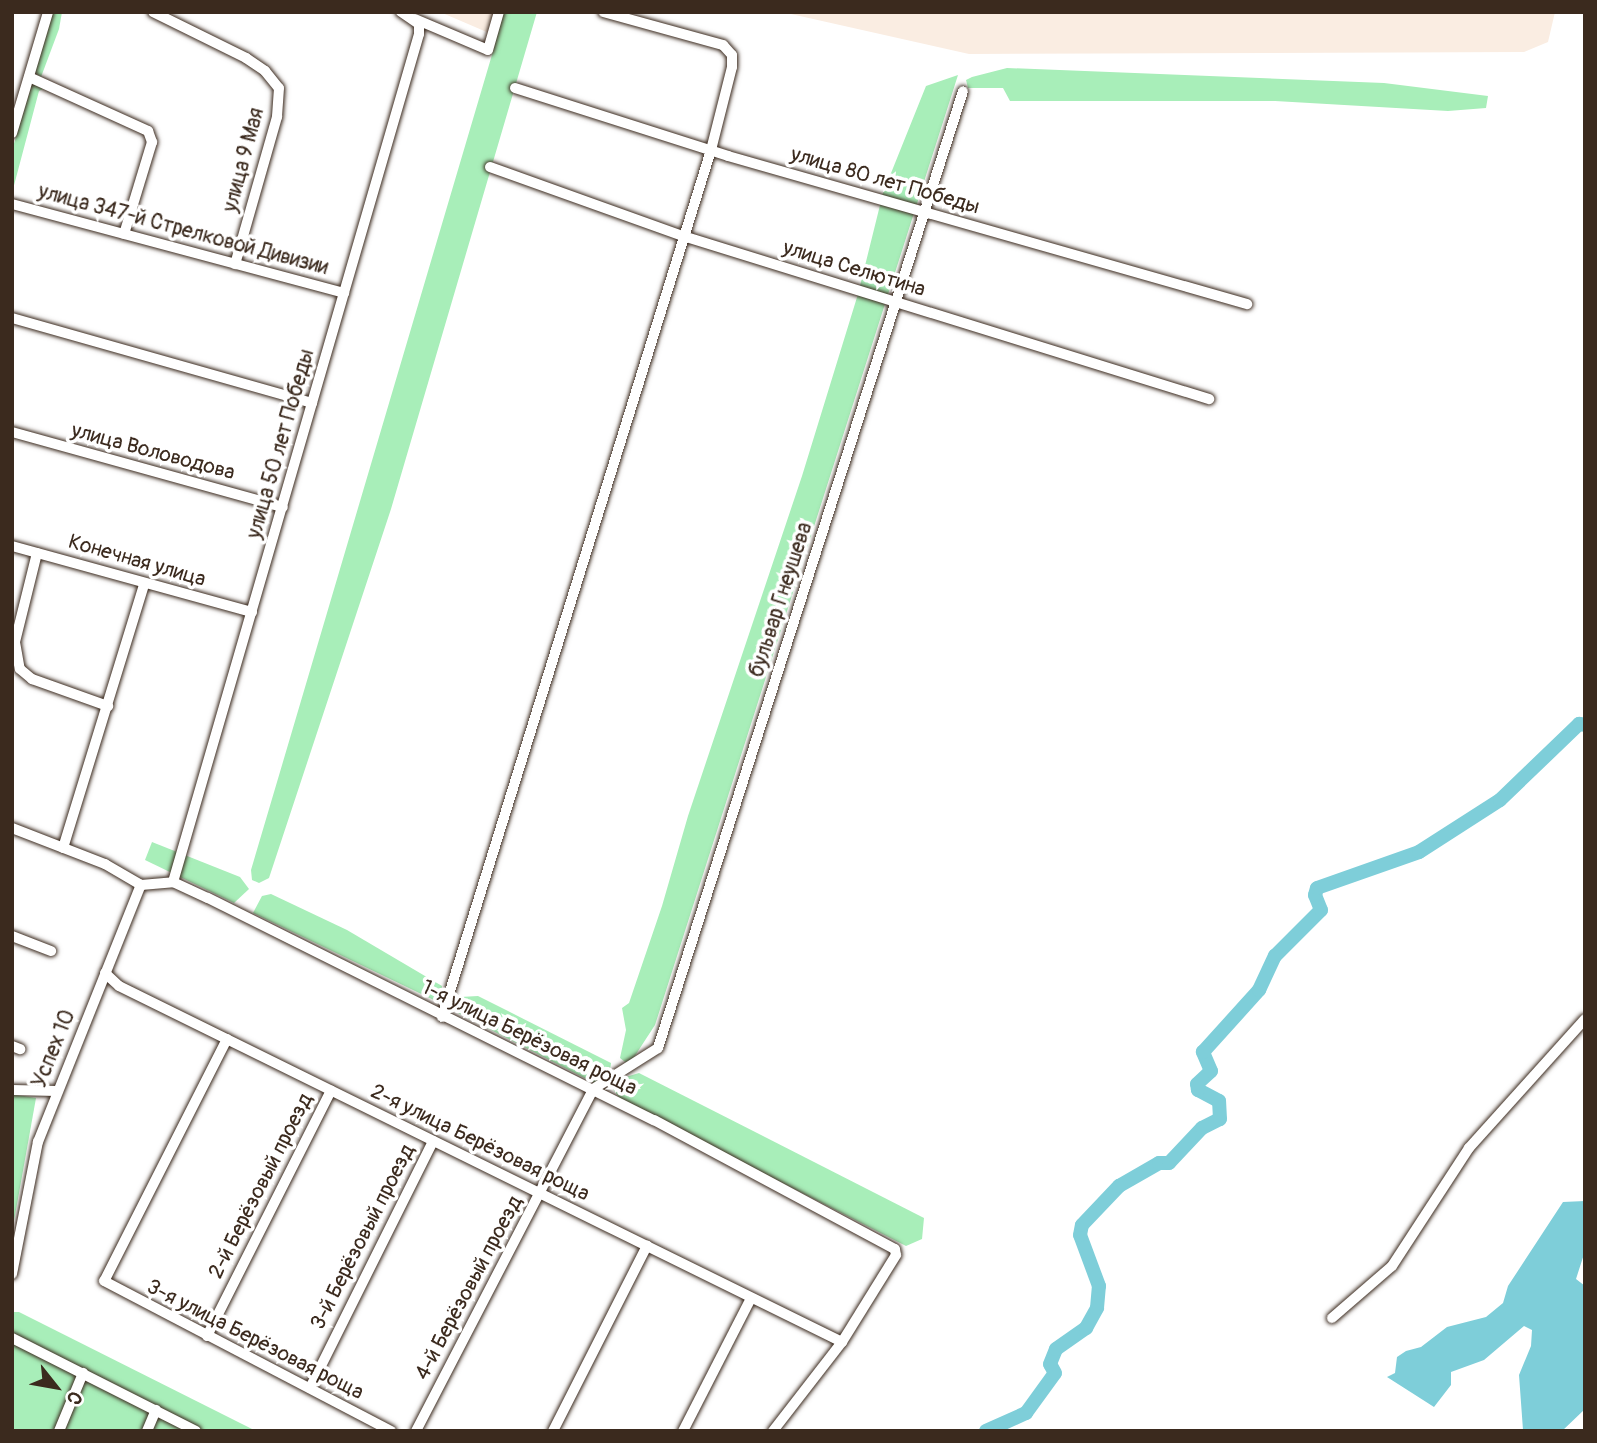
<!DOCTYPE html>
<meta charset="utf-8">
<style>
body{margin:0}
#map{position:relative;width:1597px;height:1443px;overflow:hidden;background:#fff;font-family:Pangolin,sans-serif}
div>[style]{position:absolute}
.built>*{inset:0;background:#faede2}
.green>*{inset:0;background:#a8eeb9}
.water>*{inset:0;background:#7eced9}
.river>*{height:14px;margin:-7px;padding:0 7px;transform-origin:7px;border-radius:7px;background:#7eced9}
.roads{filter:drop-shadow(0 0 2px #3b2a1e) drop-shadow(0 0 2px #3b2a1e)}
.minor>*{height:10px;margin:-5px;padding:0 5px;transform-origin:5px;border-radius:5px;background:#fff}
span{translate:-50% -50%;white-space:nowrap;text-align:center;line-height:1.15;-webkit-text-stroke:7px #fff;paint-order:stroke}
.street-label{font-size:21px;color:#3b2a1e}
.frame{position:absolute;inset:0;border:14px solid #3b2a1e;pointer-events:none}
.north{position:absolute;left:21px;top:1352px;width:70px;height:70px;-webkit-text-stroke:5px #fff;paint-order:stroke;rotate:121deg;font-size:19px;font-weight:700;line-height:28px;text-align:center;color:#3b2a1e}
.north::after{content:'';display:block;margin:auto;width:24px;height:32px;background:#3b2a1e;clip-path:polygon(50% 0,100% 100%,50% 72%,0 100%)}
</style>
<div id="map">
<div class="built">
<i style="clip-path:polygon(440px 12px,494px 12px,489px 33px)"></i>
<i style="clip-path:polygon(782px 12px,1555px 12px,1548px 42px,1524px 52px,969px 54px)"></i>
</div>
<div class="green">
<i style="clip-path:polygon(52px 12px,62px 12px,59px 29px,41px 77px,34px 72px)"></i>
<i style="clip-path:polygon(500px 12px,537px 12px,391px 509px,269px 878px,259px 883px,252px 880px,251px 870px,494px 48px)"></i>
<i style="clip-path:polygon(1007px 68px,1384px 83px,1488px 96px,1486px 108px,1448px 111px,1275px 101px,1010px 101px,1003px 88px,968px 88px,966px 80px,972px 77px)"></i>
<i style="clip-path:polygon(958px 75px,655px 1025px,629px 1065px,620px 1058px,626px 1030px,622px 1008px,629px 1003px,662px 906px,688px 816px,802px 476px,858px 294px,883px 193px,926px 86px)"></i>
<i style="clip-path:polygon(32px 84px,45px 88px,39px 91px,12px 193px,12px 150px)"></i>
<i style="clip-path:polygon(152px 842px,240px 877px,249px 889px,234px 903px,145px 860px)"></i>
<i style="clip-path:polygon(271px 894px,347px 930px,442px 986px,440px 1003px,253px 913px,262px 896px)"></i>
<i style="clip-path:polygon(478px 996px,611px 1063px,609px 1078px,598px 1085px,456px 1012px,460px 997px)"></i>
<i style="clip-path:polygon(639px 1073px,924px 1218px,922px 1239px,906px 1246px,622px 1101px,612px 1088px,619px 1079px)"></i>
<i style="clip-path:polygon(12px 1094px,36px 1098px,12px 1232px)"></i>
<i style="clip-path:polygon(12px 1312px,19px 1312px,256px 1431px,202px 1431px,12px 1336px)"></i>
<i style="clip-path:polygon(12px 1340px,188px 1431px,12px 1431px)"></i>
</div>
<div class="water">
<i style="clip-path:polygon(1585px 1201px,1585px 1251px,1576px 1279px,1585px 1286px,1585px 1409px,1562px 1431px,1523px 1430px,1519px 1375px,1531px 1346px,1532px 1330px,1524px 1326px,1484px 1360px,1451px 1372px,1451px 1385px,1434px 1407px,1387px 1377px,1395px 1373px,1397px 1357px,1406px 1351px,1421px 1347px,1447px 1327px,1486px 1317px,1503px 1303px,1508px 1286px,1563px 1202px)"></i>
</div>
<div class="river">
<i style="left:986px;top:1431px;width:44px;rotate:-24.2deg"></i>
<i style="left:1026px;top:1413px;width:49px;rotate:-54.1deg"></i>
<i style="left:1055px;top:1373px;width:10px;rotate:-119deg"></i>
<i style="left:1050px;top:1364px;width:16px;rotate:-68deg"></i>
<i style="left:1056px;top:1349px;width:37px;rotate:-35deg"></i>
<i style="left:1086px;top:1328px;width:23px;rotate:-61deg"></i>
<i style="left:1097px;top:1308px;width:22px;rotate:-85deg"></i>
<i style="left:1099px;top:1286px;width:54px;rotate:-110.4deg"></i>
<i style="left:1080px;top:1235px;width:10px;rotate:-79deg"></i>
<i style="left:1082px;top:1225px;width:54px;rotate:-46.5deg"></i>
<i style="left:1119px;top:1186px;width:46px;rotate:-29.9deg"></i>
<i style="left:1159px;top:1163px;width:10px"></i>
<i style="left:1169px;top:1163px;width:48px;rotate:-46.7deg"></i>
<i style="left:1202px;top:1128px;width:20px;rotate:-27deg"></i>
<i style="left:1220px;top:1119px;width:18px;rotate:-93deg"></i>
<i style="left:1219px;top:1101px;width:24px;rotate:-152deg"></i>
<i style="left:1198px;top:1090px;width:6px;rotate:-99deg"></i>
<i style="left:1197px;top:1084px;width:19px;rotate:-43deg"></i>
<i style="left:1211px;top:1071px;width:21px;rotate:-113deg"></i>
<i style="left:1203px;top:1052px;width:84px;rotate:-47.9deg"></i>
<i style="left:1259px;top:990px;width:38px;rotate:-65deg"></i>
<i style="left:1275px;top:956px;width:65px;rotate:-45deg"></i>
<i style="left:1321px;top:910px;width:16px;rotate:-112deg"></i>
<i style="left:1315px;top:895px;width:7px;rotate:-74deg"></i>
<i style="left:1317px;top:888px;width:108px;rotate:-19.4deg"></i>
<i style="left:1419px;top:852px;width:96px;rotate:-32.7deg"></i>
<i style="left:1500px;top:800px;width:110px;rotate:-43.9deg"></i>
<i style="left:1579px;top:724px;width:6px;rotate:9deg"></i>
</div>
<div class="roads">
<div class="minor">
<i style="left:153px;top:12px;width:104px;rotate:26.3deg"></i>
<i style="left:246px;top:58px;width:23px;rotate:34deg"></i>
<i style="left:265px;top:71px;width:22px;rotate:51deg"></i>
<i style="left:279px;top:88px;width:29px;rotate:94deg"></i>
<i style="left:277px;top:117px;width:153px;rotate:105.9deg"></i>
<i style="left:415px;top:19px;width:79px;rotate:23deg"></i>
<i style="left:488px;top:50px;width:40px;rotate:-74deg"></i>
<i style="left:29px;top:77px;width:131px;rotate:24.4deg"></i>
<i style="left:148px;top:131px;width:12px;rotate:70deg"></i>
<i style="left:152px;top:142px;width:96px;rotate:106.9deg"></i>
<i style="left:515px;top:88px;width:224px;rotate:17.7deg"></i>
<i style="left:728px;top:156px;width:540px;rotate:15.92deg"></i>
<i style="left:12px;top:133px;width:126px;rotate:-73.4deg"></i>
<i style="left:490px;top:167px;width:205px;rotate:19.7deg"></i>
<i style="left:683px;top:236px;width:551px;rotate:17.22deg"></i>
<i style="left:12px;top:204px;width:344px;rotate:15deg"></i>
<i style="left:12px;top:318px;width:312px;rotate:15.8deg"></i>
<i style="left:12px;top:432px;width:281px;rotate:15.5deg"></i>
<i style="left:12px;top:546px;width:249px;rotate:15.4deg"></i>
<i style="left:37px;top:553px;width:92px;rotate:103.9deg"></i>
<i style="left:15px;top:642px;width:27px;rotate:80deg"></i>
<i style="left:20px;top:669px;width:16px;rotate:40deg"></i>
<i style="left:32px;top:679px;width:81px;rotate:19.6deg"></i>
<i style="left:12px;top:828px;width:100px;rotate:21.2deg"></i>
<i style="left:105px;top:864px;width:42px;rotate:30.3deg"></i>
<i style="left:63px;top:848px;width:275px;rotate:-72.9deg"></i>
<i style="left:173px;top:882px;width:883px;rotate:-73.82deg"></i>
<i style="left:419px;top:34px;width:10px;rotate:-90deg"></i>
<i style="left:419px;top:24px;width:22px;rotate:-146deg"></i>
<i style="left:141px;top:885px;width:32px;rotate:-5deg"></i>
<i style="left:173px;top:882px;width:38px;rotate:25deg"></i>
<i style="left:208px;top:898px;width:498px;rotate:26.5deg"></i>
<i style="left:654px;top:1120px;width:273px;rotate:28.2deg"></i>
<i style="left:895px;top:1249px;width:6px;rotate:81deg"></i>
<i style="left:896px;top:1255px;width:102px;rotate:121.8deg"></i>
<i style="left:842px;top:1342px;width:113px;rotate:127.8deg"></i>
<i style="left:12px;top:936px;width:42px;rotate:21deg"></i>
<i style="left:105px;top:973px;width:19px;rotate:43deg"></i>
<i style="left:119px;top:986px;width:806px;rotate:26.22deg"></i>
<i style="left:442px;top:1017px;width:908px;rotate:-72.76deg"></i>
<i style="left:711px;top:150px;width:86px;rotate:-75.8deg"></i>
<i style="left:732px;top:67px;width:12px;rotate:-90deg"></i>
<i style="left:732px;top:55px;width:13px;rotate:-132deg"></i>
<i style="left:723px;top:45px;width:124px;rotate:-164.6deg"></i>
<i style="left:227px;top:1039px;width:271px;rotate:116.9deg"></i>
<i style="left:104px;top:1281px;width:324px;rotate:27.6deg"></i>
<i style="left:12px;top:1046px;width:9px;rotate:21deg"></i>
<i style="left:12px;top:1090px;width:45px;rotate:1.3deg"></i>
<i style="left:12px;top:1274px;width:135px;rotate:-78.9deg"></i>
<i style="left:38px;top:1142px;width:277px;rotate:-68.2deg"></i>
<i style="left:1332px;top:1318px;width:79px;rotate:-40.9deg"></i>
<i style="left:1392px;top:1266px;width:141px;rotate:-56.9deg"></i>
<i style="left:1469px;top:1148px;width:173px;rotate:-48deg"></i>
<i style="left:207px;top:1336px;width:275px;rotate:-63.2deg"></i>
<i style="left:12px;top:1338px;width:206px;rotate:26.8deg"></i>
<i style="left:310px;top:1388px;width:276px;rotate:-63.5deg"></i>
<i style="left:59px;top:1431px;width:63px;rotate:-67.5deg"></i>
<i style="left:147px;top:1431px;width:23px;rotate:-67deg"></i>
<i style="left:416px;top:1431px;width:385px;rotate:-62.6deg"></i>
<i style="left:593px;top:1089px;width:77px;rotate:-32.2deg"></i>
<i style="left:658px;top:1048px;width:1004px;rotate:-72.32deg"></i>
<i style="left:553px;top:1431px;width:208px;rotate:-63.1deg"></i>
<i style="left:683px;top:1431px;width:149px;rotate:-62.9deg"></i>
</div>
</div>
<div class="street-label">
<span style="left:244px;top:160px;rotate:-75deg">улица 9 Мая</span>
<span style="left:885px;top:181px;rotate:16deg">улица 80 лет Победы</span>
<span style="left:183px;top:230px;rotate:15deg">улица 347-й Стрелковой Дивизии</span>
<span style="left:854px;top:269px;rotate:17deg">улица Селютина</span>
<span style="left:281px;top:444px;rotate:-74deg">улица 50 лет Победы</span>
<span style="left:153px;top:452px;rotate:15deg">улица Воловодова</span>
<span style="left:137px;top:561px;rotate:16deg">Конечная улица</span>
<span style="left:781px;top:600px;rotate:-72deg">бульвар Гнеушева</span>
<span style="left:529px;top:1038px;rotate:26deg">1-я улица Берёзовая роща</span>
<span style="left:54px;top:1049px;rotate:-68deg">Успех 10</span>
<span style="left:480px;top:1143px;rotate:26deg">2-я улица Берёзовая роща</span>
<span style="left:261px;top:1186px;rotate:-63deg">2-й Берёзовый проезд</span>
<span style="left:363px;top:1237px;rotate:-63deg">3-й Берёзовый проезд</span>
<span style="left:469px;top:1288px;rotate:-62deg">4-й Берёзовый проезд</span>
<span style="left:255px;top:1340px;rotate:27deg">3-я улица Берёзовая роща</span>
</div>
<div class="frame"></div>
<div class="north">С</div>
</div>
